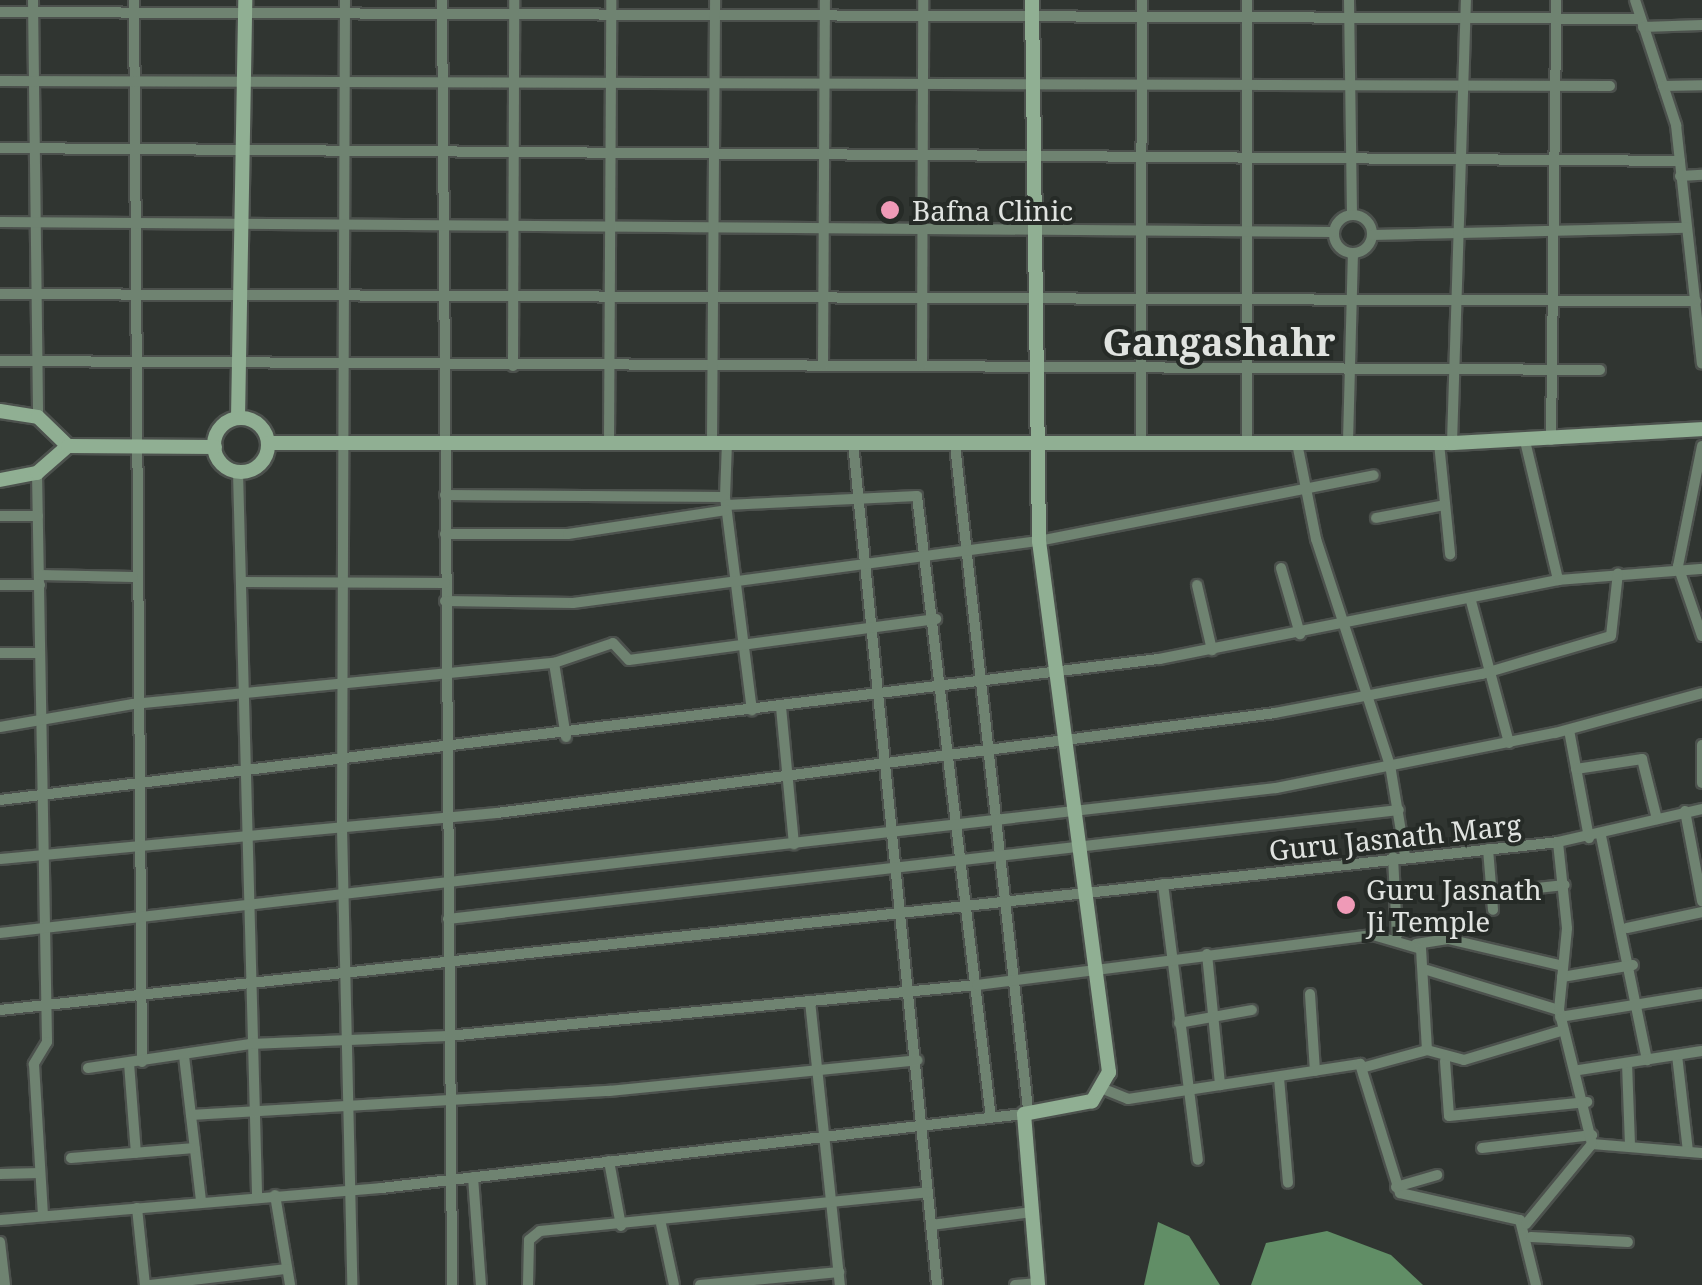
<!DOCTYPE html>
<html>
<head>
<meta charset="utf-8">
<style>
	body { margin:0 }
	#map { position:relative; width:1702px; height:1285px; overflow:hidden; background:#303531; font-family:"Noto Serif",serif }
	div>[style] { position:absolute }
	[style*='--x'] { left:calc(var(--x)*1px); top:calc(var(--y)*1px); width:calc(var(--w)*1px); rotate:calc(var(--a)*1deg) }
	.water>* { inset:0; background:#618e66 }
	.roads { filter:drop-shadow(2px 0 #4c514d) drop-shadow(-2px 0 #4c514d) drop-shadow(0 2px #4c514d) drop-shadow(0 -2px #4c514d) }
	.street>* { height:10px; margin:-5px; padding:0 5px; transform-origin:5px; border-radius:5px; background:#6f8371 }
	.street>.ring { margin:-5px; padding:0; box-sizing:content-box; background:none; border:10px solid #6f8371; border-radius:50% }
	.secondary>* { height:14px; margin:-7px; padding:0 7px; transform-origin:7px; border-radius:7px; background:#90af93 }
	.secondary>.ring { margin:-7px; padding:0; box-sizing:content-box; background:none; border:14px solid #90af93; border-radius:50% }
	.dots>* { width:28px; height:28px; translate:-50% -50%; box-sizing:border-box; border:5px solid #262b27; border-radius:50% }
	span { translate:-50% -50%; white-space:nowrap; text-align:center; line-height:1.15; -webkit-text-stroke:8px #262b27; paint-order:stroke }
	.poi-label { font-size:28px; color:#e0e3e0 }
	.left { translate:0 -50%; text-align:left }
	.street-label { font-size:28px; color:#e0e3e0 }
	.district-label { font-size:38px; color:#e0e3e0; font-weight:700 }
</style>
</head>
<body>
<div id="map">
	<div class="water">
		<div style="clip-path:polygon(1158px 1222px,1189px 1236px,1220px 1285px,1144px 1285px)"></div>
		<div style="clip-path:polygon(1327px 1231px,1391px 1255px,1423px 1285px,1251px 1285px,1266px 1243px)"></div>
	</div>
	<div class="roads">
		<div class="street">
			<div style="--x:33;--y:0;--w:417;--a:89.3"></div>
			<div style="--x:134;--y:0;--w:1062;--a:89.57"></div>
			<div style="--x:345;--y:0;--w:828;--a:90.21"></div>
			<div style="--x:342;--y:828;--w:457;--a:88.7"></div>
			<div style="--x:442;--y:0;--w:1285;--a:89.55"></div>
			<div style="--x:1247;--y:0;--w:442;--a:90"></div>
			<div style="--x:1349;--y:0;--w:214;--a:89.2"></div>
			<div style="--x:1635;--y:0;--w:132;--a:71.8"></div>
			<div style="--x:1676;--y:125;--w:240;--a:83.8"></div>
			<div style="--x:0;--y:12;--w:1640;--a:0.24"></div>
			<div style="--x:1643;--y:27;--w:59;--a:-1.9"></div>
			<div style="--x:0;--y:81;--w:1610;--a:0.18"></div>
			<div style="--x:1663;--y:86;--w:39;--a:-1"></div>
			<div style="--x:0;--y:148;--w:1680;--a:0.44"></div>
			<div style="--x:1680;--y:176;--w:22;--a:-3"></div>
			<div class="ring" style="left:1334px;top:215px;width:28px;height:28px"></div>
			<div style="--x:0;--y:222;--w:1333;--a:0.43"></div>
			<div style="--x:1372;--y:235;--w:315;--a:-1.3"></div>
			<div style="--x:0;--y:294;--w:1696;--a:0.24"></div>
			<div style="--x:0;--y:361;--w:1600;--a:0.32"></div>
			<div style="--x:922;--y:365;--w:365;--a:-89.8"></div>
			<div style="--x:513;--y:366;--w:366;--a:-89.8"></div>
			<div style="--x:823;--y:366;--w:366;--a:-89.7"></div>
			<div style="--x:1551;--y:440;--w:440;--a:-89.3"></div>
			<div style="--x:1525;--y:441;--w:143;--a:76.6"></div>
			<div style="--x:712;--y:442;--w:442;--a:-89.6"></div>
			<div style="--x:727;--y:442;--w:55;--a:92.1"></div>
			<div style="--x:725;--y:497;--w:215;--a:82.8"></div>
			<div style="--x:1348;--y:442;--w:189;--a:-88.5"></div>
			<div style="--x:853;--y:443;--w:846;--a:84.3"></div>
			<div style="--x:1297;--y:443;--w:98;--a:78.8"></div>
			<div style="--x:1316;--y:539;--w:238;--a:71.9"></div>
			<div style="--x:1390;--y:765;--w:92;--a:80.6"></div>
			<div style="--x:1439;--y:443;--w:112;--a:84.3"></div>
			<div style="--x:1452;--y:443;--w:443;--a:-88.2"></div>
			<div style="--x:609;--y:445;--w:445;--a:-89.7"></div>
			<div style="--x:955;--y:445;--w:668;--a:83.73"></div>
			<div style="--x:1141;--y:445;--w:445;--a:-89.9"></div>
			<div style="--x:1702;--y:446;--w:122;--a:101.3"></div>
			<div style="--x:1678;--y:566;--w:74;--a:71.1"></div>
			<div style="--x:238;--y:472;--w:723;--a:88.49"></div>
			<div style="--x:37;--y:473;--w:569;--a:88.99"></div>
			<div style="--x:47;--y:1042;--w:26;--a:121"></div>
			<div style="--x:34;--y:1064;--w:150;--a:86.6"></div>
			<div style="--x:445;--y:495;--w:280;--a:0.4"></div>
			<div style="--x:726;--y:505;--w:191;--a:-2.7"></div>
			<div style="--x:917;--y:496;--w:626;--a:83.22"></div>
			<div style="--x:0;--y:516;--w:38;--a:0"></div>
			<div style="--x:1376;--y:518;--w:70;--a:-10.7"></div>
			<div style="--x:445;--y:534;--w:123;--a:0"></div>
			<div style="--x:568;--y:534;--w:160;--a:-8.6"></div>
			<div style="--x:1281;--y:568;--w:69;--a:73.9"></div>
			<div style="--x:40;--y:575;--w:93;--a:1.2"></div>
			<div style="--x:241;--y:582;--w:204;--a:0.3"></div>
			<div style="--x:0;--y:585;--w:40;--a:0"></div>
			<div style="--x:1197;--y:585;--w:67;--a:77"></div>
			<div style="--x:445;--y:601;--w:128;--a:0.9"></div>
			<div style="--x:573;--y:603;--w:470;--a:-7.6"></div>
			<div style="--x:1039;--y:541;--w:341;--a:-11.1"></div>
			<div style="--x:1471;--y:601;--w:147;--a:75"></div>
			<div style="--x:0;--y:653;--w:40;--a:0"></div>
			<div style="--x:554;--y:663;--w:75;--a:80.8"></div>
			<div style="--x:781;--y:707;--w:138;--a:84.6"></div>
			<div style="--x:0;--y:727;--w:135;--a:-9.8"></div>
			<div style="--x:133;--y:704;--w:423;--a:-5.6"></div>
			<div style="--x:554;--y:663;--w:62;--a:-18.7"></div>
			<div style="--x:613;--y:643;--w:23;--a:47"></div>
			<div style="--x:629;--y:660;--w:310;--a:-7.6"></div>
			<div style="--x:1569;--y:730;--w:110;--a:79.5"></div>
			<div style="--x:1702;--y:745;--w:38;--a:90"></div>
			<div style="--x:1576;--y:769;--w:67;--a:-8.6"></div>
			<div style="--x:1642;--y:759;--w:62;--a:76"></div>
			<div style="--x:0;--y:800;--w:1168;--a:-6.94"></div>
			<div style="--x:1159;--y:659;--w:407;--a:-11.2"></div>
			<div style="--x:1558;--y:580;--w:144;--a:-4.4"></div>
			<div style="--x:1685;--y:811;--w:92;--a:79.3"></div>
			<div style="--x:1601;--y:836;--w:229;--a:78.4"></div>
			<div style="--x:1488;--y:849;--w:61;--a:85.3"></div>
			<div style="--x:1393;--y:857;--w:78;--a:87.1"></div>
			<div style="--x:0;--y:859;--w:499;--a:-5.3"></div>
			<div style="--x:497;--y:813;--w:784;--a:-7.32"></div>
			<div style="--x:1275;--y:713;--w:211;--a:-10.7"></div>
			<div style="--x:1482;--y:674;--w:134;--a:-16.4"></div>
			<div style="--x:1611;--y:636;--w:63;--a:-83.7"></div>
			<div style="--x:1163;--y:884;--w:278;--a:82.8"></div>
			<div style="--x:1492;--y:893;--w:73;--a:-6.3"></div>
			<div style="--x:448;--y:919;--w:957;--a:-6.54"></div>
			<div style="--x:1627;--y:928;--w:77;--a:-12"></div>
			<div style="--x:0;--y:933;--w:1284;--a:-6.48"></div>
			<div style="--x:1276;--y:788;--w:284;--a:-11.2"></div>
			<div style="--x:1555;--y:733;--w:152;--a:-15.2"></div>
			<div style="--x:1416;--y:944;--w:32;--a:-9"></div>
			<div style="--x:1448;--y:939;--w:118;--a:13.2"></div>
			<div style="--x:1207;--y:954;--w:132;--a:84.3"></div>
			<div style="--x:1427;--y:970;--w:138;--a:16.9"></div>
			<div style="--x:1562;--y:977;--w:72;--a:-9.6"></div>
			<div style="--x:1310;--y:994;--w:77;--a:86.3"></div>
			<div style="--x:810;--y:1001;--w:286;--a:84"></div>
			<div style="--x:0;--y:1010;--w:1567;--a:-6.15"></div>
			<div style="--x:1558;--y:842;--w:148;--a:-12.9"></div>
			<div style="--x:1560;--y:1017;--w:144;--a:-9.2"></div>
			<div style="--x:1179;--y:1023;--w:74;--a:-10.1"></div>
			<div style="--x:1677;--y:1055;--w:97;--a:83.5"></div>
			<div style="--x:184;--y:1056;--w:146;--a:83.3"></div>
			<div style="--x:1445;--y:1061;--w:55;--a:85.8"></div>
			<div style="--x:1449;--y:1116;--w:139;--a:-5.8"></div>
			<div style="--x:129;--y:1063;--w:90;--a:85.6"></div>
			<div style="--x:1627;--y:1063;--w:80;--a:87.9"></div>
			<div style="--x:1365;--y:1067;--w:64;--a:-15.3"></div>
			<div style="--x:1427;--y:1050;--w:38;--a:15"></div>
			<div style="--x:1464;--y:1060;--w:104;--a:-16.7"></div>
			<div style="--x:88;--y:1068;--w:164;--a:-8.4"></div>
			<div style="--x:250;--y:1044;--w:198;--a:-2.3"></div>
			<div style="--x:448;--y:1036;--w:531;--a:-5.51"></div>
			<div style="--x:977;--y:985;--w:399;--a:-7.2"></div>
			<div style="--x:1373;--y:935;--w:50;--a:16.3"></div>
			<div style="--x:1421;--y:949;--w:101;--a:86.6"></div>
			<div style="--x:1579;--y:1070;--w:124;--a:-8.8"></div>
			<div style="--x:1279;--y:1078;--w:105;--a:85.1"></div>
			<div style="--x:1106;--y:1090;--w:24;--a:22"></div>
			<div style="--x:1128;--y:1099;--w:235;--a:-8.6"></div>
			<div style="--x:1360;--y:1064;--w:135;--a:72.8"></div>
			<div style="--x:1400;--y:1193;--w:123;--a:12.7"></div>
			<div style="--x:1520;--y:1220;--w:67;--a:76.2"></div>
			<div style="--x:191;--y:1115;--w:419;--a:-3.3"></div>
			<div style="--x:609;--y:1091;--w:310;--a:-5.7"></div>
			<div style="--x:1592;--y:1144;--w:110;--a:4.7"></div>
			<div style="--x:1482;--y:1148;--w:111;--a:-6.7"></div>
			<div style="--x:71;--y:1158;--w:124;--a:-4.6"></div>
			<div style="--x:609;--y:1161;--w:66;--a:79.5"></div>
			<div style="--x:0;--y:1174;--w:40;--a:-1.4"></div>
			<div style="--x:473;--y:1177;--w:108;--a:85.8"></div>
			<div style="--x:1396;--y:1187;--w:43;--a:-16.3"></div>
			<div style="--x:275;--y:1195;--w:91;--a:80.5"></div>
			<div style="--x:137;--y:1208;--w:77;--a:84.1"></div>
			<div style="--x:0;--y:1220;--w:382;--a:-4.8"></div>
			<div style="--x:381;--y:1188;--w:647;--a:-6.57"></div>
			<div style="--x:661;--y:1224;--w:62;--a:78"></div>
			<div style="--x:1526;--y:1224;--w:104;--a:-50.5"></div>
			<div style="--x:1592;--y:1144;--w:138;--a:-103.8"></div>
			<div style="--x:1559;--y:1010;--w:82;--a:-84.4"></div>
			<div style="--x:1567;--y:928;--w:86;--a:-96"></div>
			<div style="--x:931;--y:1225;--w:102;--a:-7.3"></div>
			<div style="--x:1531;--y:1237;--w:97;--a:3"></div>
			<div style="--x:0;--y:1242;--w:43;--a:83.4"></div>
			<div style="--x:150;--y:1285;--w:138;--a:-6.7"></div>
			<div style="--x:528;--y:1285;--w:45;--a:-88.7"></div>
			<div style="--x:529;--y:1240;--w:14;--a:-39"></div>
			<div style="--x:540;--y:1231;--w:390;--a:-5.7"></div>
			<div style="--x:700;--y:1285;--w:140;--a:-5.3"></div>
			<div style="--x:1015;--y:1285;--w:23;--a:-5"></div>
		</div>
		<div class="secondary">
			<div style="--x:1032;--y:0;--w:541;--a:89.26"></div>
			<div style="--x:1039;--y:541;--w:536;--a:82.49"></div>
			<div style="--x:1109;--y:1072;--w:34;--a:120"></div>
			<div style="--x:1092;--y:1101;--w:69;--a:169.2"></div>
			<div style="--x:1024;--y:1114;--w:172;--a:85.3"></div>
			<div style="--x:0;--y:411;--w:38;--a:9"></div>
			<div style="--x:38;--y:417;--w:42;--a:44"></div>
			<div style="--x:238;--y:418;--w:418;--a:-89"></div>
			<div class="ring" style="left:214px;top:418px;width:40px;height:40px"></div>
			<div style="--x:268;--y:443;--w:1184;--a:0"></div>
			<div style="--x:1452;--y:443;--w:250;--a:-3.2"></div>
			<div style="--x:0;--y:480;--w:38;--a:-11"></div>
			<div style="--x:37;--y:473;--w:41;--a:-41.1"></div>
			<div style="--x:68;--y:446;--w:147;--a:0.4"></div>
		</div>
	</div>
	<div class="dots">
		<div style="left:890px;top:210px;background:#ef9ab7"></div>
		<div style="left:1346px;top:905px;background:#ef9ab7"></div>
	</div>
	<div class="poi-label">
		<span class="left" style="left:912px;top:210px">Bafna Clinic</span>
		<span class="left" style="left:1366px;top:905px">Guru Jasnath<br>Ji Temple</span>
	</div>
	<div class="street-label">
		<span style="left:1395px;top:837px;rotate:-6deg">Guru Jasnath Marg</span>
	</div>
	<div class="district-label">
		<span style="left:1219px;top:342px">Gangashahr</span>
	</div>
</div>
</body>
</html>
